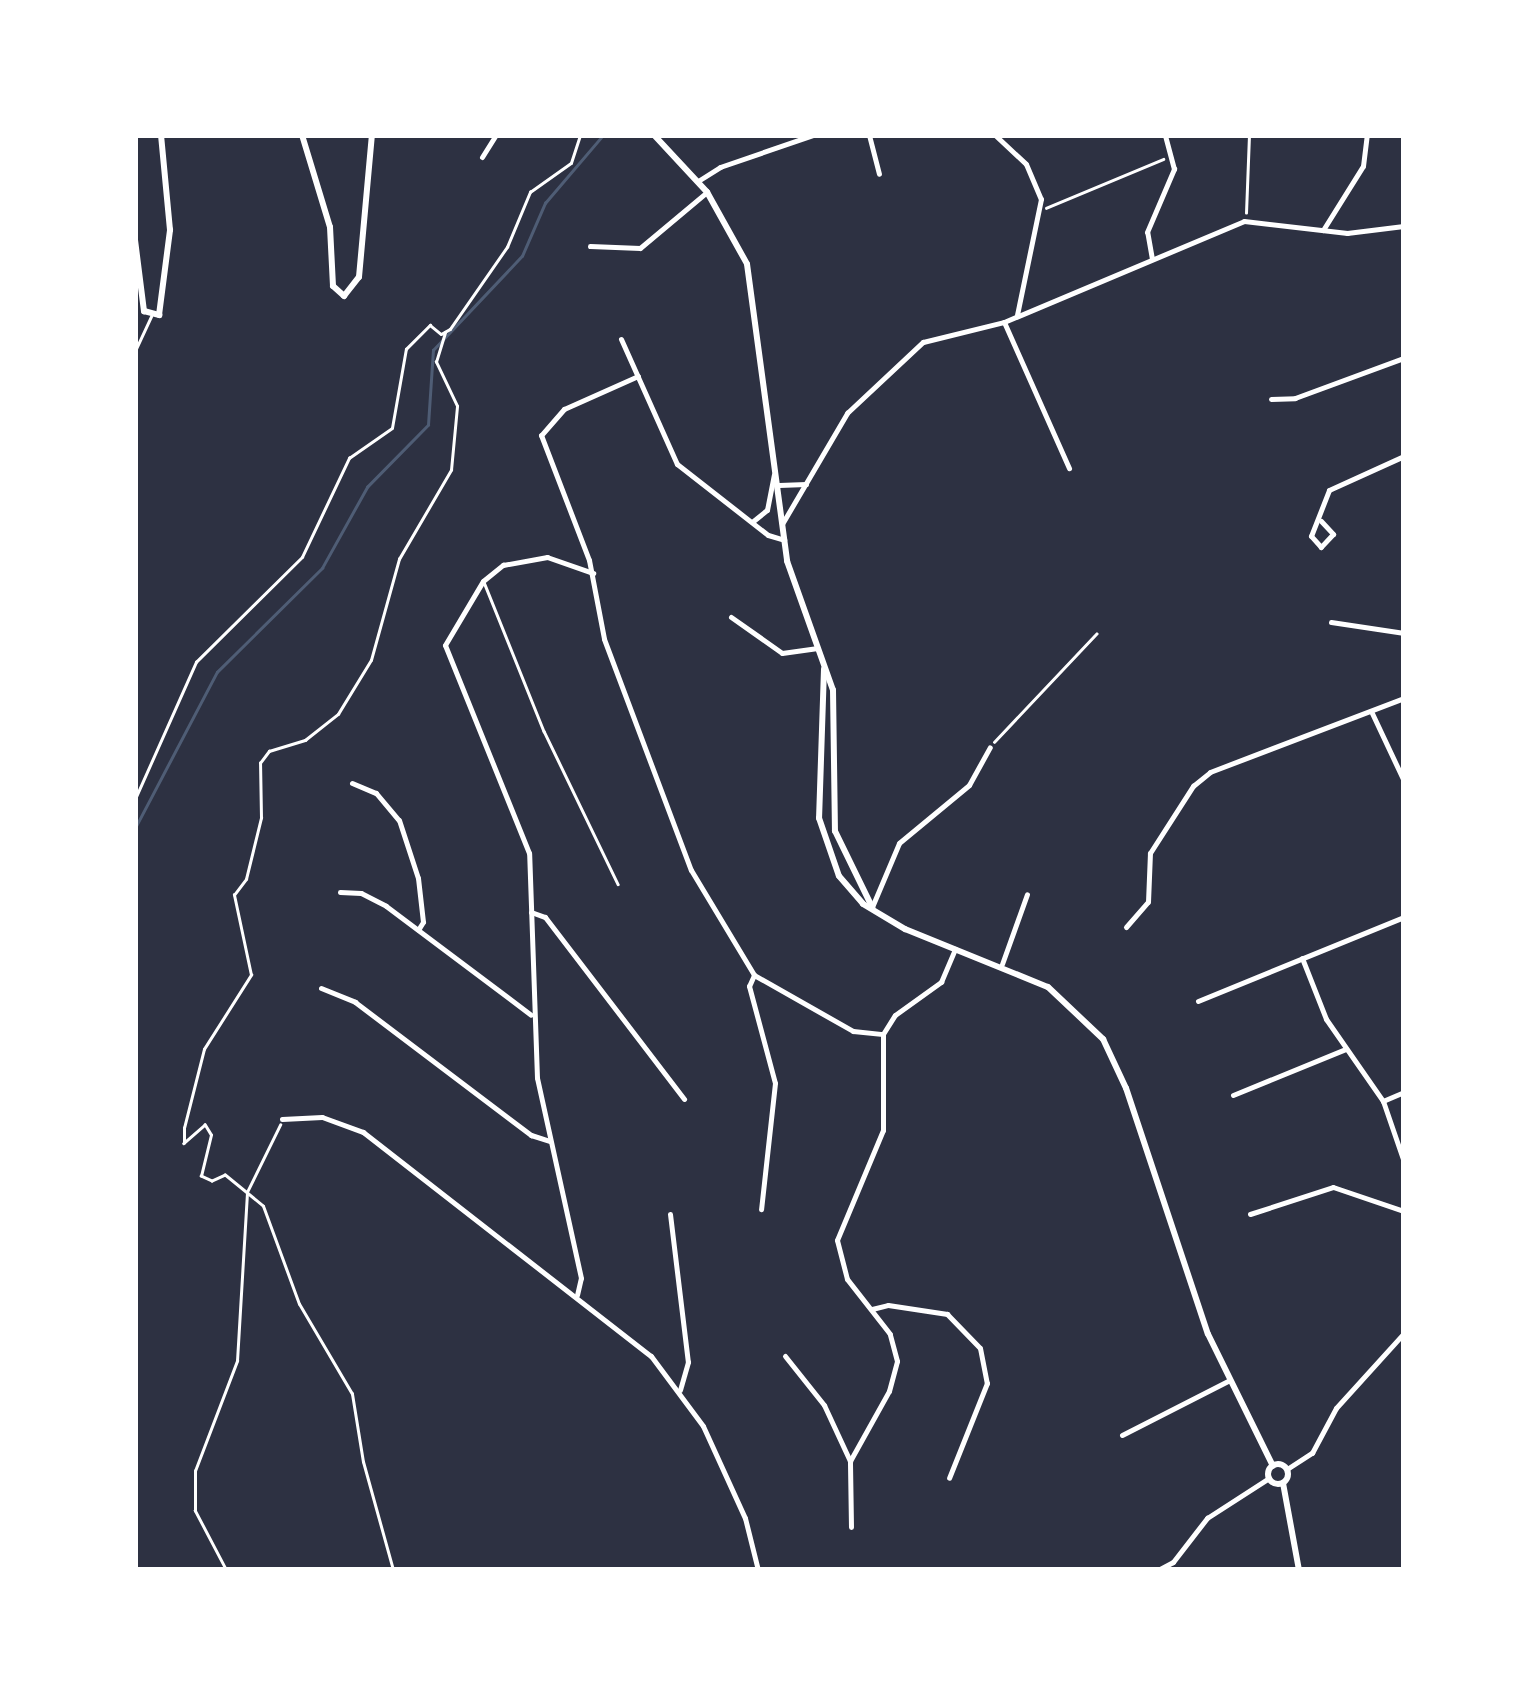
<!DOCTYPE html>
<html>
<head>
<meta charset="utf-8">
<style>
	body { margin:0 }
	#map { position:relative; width:1539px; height:1705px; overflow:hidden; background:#2d3142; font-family:"Noto Sans",sans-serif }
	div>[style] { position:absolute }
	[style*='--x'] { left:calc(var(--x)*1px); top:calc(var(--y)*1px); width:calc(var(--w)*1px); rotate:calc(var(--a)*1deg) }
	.stream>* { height:2.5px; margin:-1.25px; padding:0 1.25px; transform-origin:1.25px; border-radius:1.25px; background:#4f5d75 }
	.path>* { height:2.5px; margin:-1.25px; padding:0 1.25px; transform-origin:1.25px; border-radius:1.25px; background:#fff }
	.service>* { height:2.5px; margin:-1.25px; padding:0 1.25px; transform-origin:1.25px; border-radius:1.25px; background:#fff }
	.minor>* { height:5px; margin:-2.5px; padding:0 2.5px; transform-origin:2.5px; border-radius:2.5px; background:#fff }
	.tertiary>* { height:6px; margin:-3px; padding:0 3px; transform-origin:3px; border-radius:3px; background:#fff }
	.tertiary>.ring { margin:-3px; padding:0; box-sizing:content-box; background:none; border:6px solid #fff; border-radius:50% }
	span { translate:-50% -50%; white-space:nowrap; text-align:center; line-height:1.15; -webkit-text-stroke:8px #fff; paint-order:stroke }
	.frame { position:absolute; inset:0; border:138px solid #fff; pointer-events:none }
</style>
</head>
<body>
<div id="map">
	<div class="stream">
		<div style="--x:135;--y:828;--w:176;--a:-62.3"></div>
		<div style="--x:217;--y:672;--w:148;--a:-44.7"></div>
		<div style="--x:322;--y:568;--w:93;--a:-60.9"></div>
		<div style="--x:367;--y:487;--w:87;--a:-45.5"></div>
		<div style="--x:428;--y:425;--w:75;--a:-86.2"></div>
		<div style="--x:433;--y:350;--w:129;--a:-46.6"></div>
		<div style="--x:522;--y:256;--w:58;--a:-66.5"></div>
		<div style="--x:545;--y:203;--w:89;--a:-49.5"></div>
	</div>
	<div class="path">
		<div style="--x:1046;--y:208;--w:127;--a:-22.7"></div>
		<div style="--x:1246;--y:213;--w:78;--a:-87.8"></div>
		<div style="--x:994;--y:742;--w:149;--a:-46.6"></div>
		<div style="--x:135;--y:799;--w:150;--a:-66"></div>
		<div style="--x:196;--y:662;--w:149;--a:-44.7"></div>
		<div style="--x:302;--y:557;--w:110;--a:-64.6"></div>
		<div style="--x:349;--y:458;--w:52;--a:-34.9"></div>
		<div style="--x:392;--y:428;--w:80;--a:-80"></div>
		<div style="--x:406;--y:349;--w:34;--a:-45"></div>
		<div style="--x:430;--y:325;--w:14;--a:39"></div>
		<div style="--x:441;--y:334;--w:10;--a:-29"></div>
		<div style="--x:450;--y:329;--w:100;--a:-55.2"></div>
		<div style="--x:507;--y:247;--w:60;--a:-67.3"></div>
		<div style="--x:530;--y:192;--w:50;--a:-35.3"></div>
		<div style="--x:571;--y:163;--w:29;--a:-72"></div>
		<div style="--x:226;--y:1570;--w:67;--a:-117.7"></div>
		<div style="--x:195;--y:1511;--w:40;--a:-90"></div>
		<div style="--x:195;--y:1471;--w:118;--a:-69.1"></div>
		<div style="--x:237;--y:1361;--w:169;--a:-86.6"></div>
		<div style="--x:247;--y:1192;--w:75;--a:-63.8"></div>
		<div style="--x:393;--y:1570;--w:112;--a:-105.5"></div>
		<div style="--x:363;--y:1462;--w:69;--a:-99.2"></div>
		<div style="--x:352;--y:1394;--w:104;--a:-120.5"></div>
		<div style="--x:299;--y:1304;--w:104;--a:-110.2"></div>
		<div style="--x:263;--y:1206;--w:49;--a:-140.8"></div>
		<div style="--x:225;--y:1175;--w:14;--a:155"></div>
		<div style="--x:212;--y:1181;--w:12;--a:-156"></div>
		<div style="--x:201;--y:1176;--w:42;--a:-76.3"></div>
		<div style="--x:211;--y:1135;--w:12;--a:-121"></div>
		<div style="--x:205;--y:1125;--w:28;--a:139"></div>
		<div style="--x:184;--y:1143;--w:15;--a:-90"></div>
		<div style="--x:184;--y:1128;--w:81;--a:-75.8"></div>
		<div style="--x:204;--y:1049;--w:88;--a:-57.6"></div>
		<div style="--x:251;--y:975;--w:82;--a:-102"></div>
		<div style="--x:234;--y:895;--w:20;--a:-53"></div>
		<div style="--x:246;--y:879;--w:63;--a:-76.2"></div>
		<div style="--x:261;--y:818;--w:55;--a:-91"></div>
		<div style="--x:260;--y:763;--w:15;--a:-53"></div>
		<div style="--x:269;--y:751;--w:38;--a:-17"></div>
		<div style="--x:305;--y:740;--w:42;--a:-38.2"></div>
		<div style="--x:338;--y:714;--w:63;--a:-58.6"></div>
		<div style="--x:371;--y:660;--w:105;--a:-74.5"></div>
		<div style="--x:399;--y:559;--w:103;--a:-59.7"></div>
		<div style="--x:451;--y:470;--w:64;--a:-84.6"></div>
		<div style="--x:457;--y:406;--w:49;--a:-115.5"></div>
		<div style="--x:436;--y:362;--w:31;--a:-73"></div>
	</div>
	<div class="service">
		<div style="--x:135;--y:351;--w:38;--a:-65"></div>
		<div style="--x:484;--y:582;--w:161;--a:68.1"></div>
		<div style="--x:544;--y:731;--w:170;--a:64.2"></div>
	</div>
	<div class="minor">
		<div style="--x:869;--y:135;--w:40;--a:75.6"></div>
		<div style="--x:995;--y:135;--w:42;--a:43.1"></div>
		<div style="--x:1026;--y:164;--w:38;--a:67"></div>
		<div style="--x:1041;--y:199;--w:118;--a:101.7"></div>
		<div style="--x:482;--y:157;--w:26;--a:-58"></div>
		<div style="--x:698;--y:181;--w:26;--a:-32"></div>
		<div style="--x:720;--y:167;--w:98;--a:-19"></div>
		<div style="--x:1323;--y:230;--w:75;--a:-58"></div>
		<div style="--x:1363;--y:166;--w:31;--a:-83"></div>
		<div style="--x:590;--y:246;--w:50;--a:2.3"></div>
		<div style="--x:640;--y:248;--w:87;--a:-39.9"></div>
		<div style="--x:1152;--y:259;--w:27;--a:-100"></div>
		<div style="--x:1147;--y:232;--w:69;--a:-66.8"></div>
		<div style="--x:1174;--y:169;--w:35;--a:-105"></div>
		<div style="--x:1004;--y:322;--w:160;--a:66"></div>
		<div style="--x:621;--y:339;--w:137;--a:65.9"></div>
		<div style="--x:677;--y:464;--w:115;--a:38"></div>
		<div style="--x:768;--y:535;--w:17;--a:17"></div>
		<div style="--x:638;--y:376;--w:81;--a:156"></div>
		<div style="--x:564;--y:409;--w:35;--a:131"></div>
		<div style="--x:541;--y:435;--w:134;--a:69"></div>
		<div style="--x:589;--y:560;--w:80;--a:79.2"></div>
		<div style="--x:604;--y:639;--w:247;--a:69.4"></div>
		<div style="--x:691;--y:870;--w:122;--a:59"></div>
		<div style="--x:754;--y:975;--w:114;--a:29.5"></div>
		<div style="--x:853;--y:1031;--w:30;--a:6"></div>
		<div style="--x:1271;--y:399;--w:24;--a:-2"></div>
		<div style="--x:1295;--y:398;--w:116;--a:-20.2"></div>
		<div style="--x:779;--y:485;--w:27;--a:-2"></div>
		<div style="--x:1321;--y:521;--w:18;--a:47"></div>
		<div style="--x:1333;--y:534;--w:18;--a:133"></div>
		<div style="--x:1321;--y:547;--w:15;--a:-132"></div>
		<div style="--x:1311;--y:536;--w:49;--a:-68.6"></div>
		<div style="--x:1329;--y:490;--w:82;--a:-24.4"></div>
		<div style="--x:752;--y:522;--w:19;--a:-39"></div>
		<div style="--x:767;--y:510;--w:36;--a:-79"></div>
		<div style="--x:782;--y:524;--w:129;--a:-59.6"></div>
		<div style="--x:847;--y:413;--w:104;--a:-43.1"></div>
		<div style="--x:923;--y:342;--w:83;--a:-13.9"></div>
		<div style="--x:1004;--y:322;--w:260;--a:-22.8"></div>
		<div style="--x:1244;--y:221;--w:104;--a:6.6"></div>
		<div style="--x:1347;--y:233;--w:57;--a:-7"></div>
		<div style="--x:731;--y:617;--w:62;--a:35.2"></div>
		<div style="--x:782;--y:653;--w:36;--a:-8"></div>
		<div style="--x:1331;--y:622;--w:74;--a:8.6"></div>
		<div style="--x:1371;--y:711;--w:77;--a:64.8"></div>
		<div style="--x:352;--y:783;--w:26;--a:23"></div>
		<div style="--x:376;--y:793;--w:35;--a:50"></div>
		<div style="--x:399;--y:820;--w:61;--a:71.9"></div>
		<div style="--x:418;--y:878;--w:44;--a:83.5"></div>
		<div style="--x:423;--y:922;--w:9;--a:122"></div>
		<div style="--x:340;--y:892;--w:21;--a:3"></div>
		<div style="--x:361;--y:893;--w:28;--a:27"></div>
		<div style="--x:386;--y:906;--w:181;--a:36.9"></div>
		<div style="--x:872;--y:907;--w:69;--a:-67.1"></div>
		<div style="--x:899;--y:843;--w:91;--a:-39.6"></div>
		<div style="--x:969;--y:785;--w:43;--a:-61.1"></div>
		<div style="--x:531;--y:912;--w:15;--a:20"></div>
		<div style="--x:545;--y:917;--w:229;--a:52.6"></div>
		<div style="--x:1126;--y:927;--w:33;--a:-49"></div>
		<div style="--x:1148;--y:902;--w:49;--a:-87.7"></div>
		<div style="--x:1150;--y:853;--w:80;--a:-57.3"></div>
		<div style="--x:1193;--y:786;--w:22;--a:-39"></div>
		<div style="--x:1210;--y:772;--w:208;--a:-20.9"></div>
		<div style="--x:1302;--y:958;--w:66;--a:68.5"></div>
		<div style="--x:1326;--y:1019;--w:100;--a:55.2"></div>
		<div style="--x:1002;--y:964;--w:74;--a:-70.3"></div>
		<div style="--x:754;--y:975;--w:12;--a:114"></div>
		<div style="--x:749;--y:986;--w:100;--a:75"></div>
		<div style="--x:775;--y:1083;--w:127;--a:96.3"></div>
		<div style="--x:321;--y:988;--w:37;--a:22"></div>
		<div style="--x:355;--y:1002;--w:221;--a:37.1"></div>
		<div style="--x:531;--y:1135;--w:20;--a:18"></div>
		<div style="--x:1198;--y:1001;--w:222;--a:-22.2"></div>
		<div style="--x:1404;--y:1092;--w:23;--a:157"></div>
		<div style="--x:1383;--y:1101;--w:65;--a:71"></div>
		<div style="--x:1233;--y:1095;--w:122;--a:-22.2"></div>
		<div style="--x:282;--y:1119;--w:40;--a:-2.9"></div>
		<div style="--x:322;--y:1117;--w:44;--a:20.1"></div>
		<div style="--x:363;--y:1132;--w:365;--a:37.9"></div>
		<div style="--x:651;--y:1356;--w:87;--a:53.4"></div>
		<div style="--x:703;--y:1426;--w:101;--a:65.5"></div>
		<div style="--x:745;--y:1518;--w:54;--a:76"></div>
		<div style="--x:670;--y:1214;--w:149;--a:83.1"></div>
		<div style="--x:688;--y:1362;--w:29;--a:106"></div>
		<div style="--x:1250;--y:1214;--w:87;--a:-18"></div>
		<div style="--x:1333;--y:1187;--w:75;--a:18.7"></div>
		<div style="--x:577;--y:1295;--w:17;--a:-77"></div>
		<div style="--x:581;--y:1278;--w:205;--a:-102.4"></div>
		<div style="--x:537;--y:1078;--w:225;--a:-92"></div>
		<div style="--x:529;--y:853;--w:224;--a:-112"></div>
		<div style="--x:445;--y:645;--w:74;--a:-59.3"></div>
		<div style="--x:483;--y:581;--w:26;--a:-39"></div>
		<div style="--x:503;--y:565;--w:45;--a:-10.3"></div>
		<div style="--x:547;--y:557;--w:49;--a:19.2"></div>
		<div style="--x:872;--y:1309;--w:16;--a:-14"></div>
		<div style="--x:888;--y:1305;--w:60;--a:8.7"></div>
		<div style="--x:947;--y:1314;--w:47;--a:45.9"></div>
		<div style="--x:980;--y:1348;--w:36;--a:79"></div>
		<div style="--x:987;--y:1383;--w:102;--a:111.8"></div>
		<div style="--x:785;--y:1356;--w:63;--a:51.5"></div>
		<div style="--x:824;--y:1405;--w:62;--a:65.1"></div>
		<div style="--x:1122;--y:1435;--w:121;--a:-27"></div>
		<div style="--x:1287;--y:1469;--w:30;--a:-33"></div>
		<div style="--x:1312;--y:1453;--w:51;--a:-61.9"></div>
		<div style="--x:1336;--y:1408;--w:101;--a:-47.8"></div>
		<div style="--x:851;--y:1527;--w:66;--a:-90.9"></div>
		<div style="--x:850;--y:1461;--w:80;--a:-60.9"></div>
		<div style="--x:889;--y:1391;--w:31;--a:-75"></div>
		<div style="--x:897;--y:1361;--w:28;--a:-105"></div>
		<div style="--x:890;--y:1334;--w:70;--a:-128"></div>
		<div style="--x:847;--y:1279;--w:40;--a:-104.4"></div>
		<div style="--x:837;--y:1240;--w:119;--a:-67.3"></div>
		<div style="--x:883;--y:1130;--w:96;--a:-90"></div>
		<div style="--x:883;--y:1034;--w:22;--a:-58"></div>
		<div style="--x:895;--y:1015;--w:57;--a:-35.7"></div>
		<div style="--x:941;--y:982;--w:36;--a:-67"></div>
		<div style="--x:1158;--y:1570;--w:17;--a:-28"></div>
		<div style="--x:1173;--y:1562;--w:56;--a:-52.3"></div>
		<div style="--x:1207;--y:1518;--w:74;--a:-32.8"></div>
	</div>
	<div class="tertiary">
		<div style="--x:302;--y:135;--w:96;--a:73.1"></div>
		<div style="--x:330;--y:227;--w:59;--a:87.1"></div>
		<div style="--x:333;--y:286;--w:15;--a:42"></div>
		<div style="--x:344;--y:296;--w:24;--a:-52"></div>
		<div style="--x:359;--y:277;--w:143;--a:-84.8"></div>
		<div style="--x:654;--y:135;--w:78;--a:47.1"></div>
		<div style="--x:707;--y:192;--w:82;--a:60.9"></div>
		<div style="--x:747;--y:264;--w:300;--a:82.3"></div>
		<div style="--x:787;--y:561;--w:137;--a:70.4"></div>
		<div style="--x:833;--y:690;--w:141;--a:89.2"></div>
		<div style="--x:835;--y:831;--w:85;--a:64"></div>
		<div style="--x:135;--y:240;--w:72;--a:82.8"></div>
		<div style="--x:144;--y:311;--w:16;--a:15"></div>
		<div style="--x:159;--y:315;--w:86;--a:-82.6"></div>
		<div style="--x:170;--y:230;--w:95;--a:-95.4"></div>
		<div style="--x:824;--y:669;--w:149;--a:91.9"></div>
		<div style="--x:819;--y:818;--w:61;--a:71"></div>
		<div style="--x:839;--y:876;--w:37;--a:49"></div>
		<div style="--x:863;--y:904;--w:49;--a:30.8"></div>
		<div style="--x:905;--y:929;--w:154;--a:22.1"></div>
		<div style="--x:1048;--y:987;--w:76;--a:43.4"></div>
		<div style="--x:1103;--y:1039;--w:54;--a:64.9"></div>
		<div style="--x:1126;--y:1088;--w:259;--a:71.6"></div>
		<div style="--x:1208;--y:1334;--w:147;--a:63.8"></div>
		<div class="ring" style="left:1268px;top:1464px;width:14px;height:14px"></div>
		<div style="--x:1283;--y:1483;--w:88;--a:79.6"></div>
	</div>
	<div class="frame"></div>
</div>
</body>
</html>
